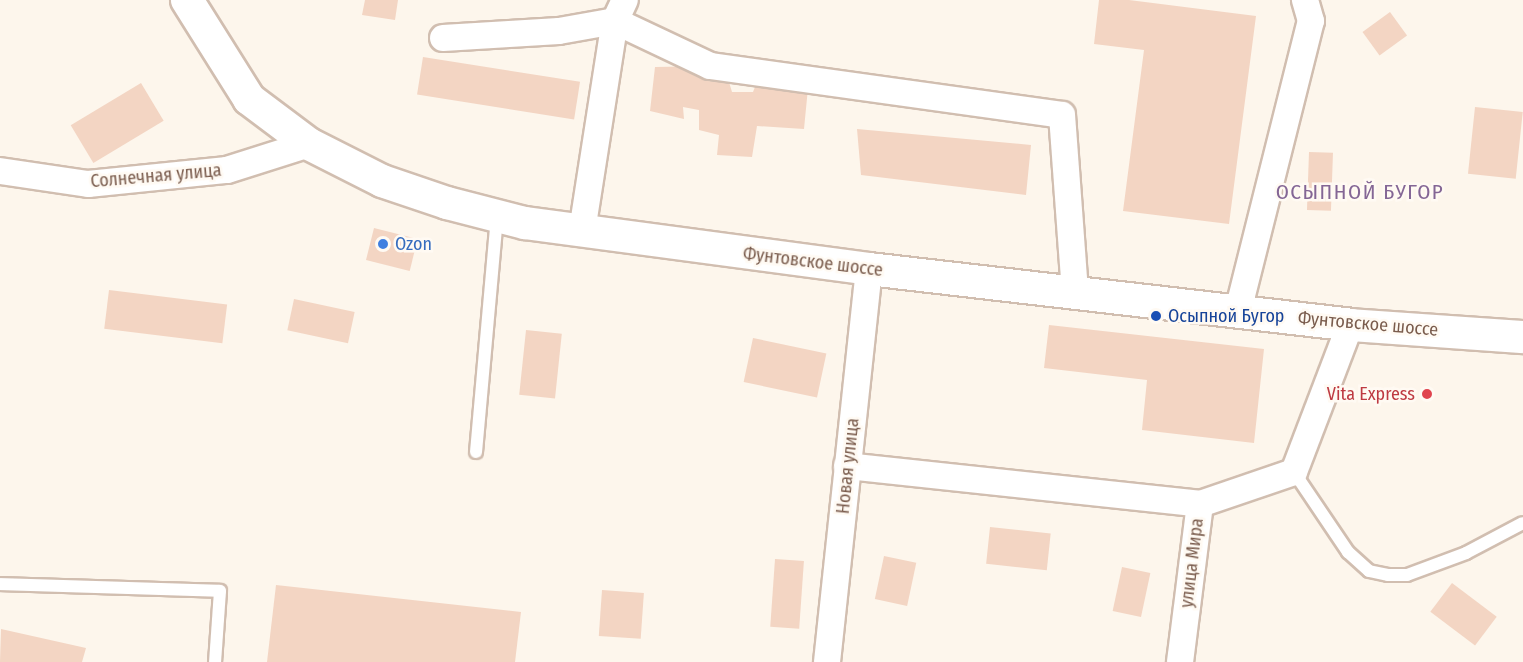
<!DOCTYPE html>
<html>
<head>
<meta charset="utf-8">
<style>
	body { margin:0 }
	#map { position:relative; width:1523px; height:662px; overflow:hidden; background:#fdf6ec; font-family:"Fira Sans Condensed",sans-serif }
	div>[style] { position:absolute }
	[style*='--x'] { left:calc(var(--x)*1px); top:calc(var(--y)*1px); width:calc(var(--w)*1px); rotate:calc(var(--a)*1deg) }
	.building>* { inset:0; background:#f3d5c3; transform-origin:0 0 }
	.roads { filter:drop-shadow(2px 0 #d1beb0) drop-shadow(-2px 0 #d1beb0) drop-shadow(0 2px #d1beb0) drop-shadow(0 -2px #d1beb0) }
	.service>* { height:12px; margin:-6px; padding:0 6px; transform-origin:6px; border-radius:6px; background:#fff }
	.minor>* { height:26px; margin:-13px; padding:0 13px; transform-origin:13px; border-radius:13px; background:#fff }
	.tertiary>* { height:32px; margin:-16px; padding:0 16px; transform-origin:16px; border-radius:16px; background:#fff }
	.dots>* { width:16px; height:16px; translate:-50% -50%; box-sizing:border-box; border:3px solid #fffaf3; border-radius:50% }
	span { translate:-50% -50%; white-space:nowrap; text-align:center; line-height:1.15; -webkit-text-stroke:5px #fffaf3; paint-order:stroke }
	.street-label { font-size:18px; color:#7a5c4d }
	.shop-label { font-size:18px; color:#366cbe }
	.left { translate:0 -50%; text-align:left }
	.transit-label { font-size:18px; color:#164399 }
	.health-label { font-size:18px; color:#be3a42 }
	.right { translate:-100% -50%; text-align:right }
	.quarter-label { font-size:21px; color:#846695; letter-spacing:1.5px }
</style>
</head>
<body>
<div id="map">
	<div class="building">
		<div style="clip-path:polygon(365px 0,398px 0,395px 20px,362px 15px)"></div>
		<div style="clip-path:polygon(1099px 0,1129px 0,1256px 16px,1229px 224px,1123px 211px,1144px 50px,1094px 44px)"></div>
		<div style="left:1390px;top:12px;width:29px;height:34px;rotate:54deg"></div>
		<div style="left:423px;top:57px;width:159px;height:38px;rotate:9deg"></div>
		<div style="clip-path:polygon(710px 66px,707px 81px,729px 82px,732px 92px,753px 92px,757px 82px,808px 88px,804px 129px,757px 126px,752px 157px,717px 155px,719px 135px,699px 130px,699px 110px,683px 107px,684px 119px,650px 111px,655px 67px)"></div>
		<div style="left:141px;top:83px;width:44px;height:82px;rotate:59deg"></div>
		<div style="left:1475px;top:107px;width:48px;height:67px;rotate:6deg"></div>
		<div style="clip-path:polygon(857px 129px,1031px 145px,1026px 195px,861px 175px)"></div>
		<div style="left:1309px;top:152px;width:24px;height:58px;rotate:2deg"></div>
		<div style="left:374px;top:228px;width:45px;height:33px;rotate:14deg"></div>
		<div style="left:109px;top:290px;width:119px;height:39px;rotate:7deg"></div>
		<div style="left:294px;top:299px;width:62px;height:32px;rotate:12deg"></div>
		<div style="clip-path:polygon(1049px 325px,1264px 349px,1254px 443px,1142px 430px,1147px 380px,1044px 368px)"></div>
		<div style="left:526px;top:330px;width:36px;height:65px;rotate:6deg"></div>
		<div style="left:753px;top:338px;width:75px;height:45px;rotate:12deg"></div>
		<div style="left:990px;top:527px;width:61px;height:37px;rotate:6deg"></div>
		<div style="left:884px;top:556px;width:33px;height:44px;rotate:12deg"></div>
		<div style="left:775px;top:559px;width:29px;height:68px;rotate:4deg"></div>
		<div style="left:1122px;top:567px;width:29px;height:45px;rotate:12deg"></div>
		<div style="left:1452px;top:583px;width:56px;height:36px;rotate:37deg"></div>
		<div style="clip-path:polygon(276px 585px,521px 612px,515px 662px,267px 662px)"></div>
		<div style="left:602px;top:590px;width:42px;height:46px;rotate:4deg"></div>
		<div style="clip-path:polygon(1px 629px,86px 648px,82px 662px,0 662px)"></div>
	</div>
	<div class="roads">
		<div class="service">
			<div style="--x:476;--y:452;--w:236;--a:-84.9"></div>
			<div style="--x:1294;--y:472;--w:97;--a:56"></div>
			<div style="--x:1348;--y:552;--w:28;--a:42"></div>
			<div style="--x:1369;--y:571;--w:19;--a:12"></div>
			<div style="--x:1388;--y:575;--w:19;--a:0"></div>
			<div style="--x:1407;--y:575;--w:63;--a:-20.4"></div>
			<div style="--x:1466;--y:553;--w:64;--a:-27.8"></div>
			<div style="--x:0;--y:584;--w:220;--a:1.8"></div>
			<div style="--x:220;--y:591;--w:71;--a:94"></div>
		</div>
		<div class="minor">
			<div style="--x:443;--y:38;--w:116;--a:-3.5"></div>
			<div style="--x:559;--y:31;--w:57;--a:-10.1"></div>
			<div style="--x:615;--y:21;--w:105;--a:25.3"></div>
			<div style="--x:710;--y:66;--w:355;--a:7.9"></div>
			<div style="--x:1062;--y:115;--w:178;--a:85.8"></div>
			<div style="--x:0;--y:171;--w:89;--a:8.4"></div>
			<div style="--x:88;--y:184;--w:140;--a:-5.8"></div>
			<div style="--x:227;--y:170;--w:86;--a:-17.6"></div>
			<div style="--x:582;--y:231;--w:213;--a:-81.1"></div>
			<div style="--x:615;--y:21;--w:23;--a:-65"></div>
			<div style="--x:1238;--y:311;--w:299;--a:-75.9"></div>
			<div style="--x:1311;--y:21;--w:22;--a:-106"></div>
			<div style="--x:847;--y:466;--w:355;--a:6.1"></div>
			<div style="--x:827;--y:662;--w:395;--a:-83.9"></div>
			<div style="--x:1180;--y:662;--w:159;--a:-82.8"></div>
			<div style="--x:1200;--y:504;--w:99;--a:-18.8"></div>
			<div style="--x:1294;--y:472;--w:157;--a:-69.1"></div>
		</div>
		<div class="tertiary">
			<div style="--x:187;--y:0;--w:117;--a:57.9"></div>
			<div style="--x:249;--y:99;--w:75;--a:36.9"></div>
			<div style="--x:309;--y:144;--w:82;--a:26.9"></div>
			<div style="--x:382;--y:181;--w:69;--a:18.7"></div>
			<div style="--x:447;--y:203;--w:81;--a:14.4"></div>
			<div style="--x:525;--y:223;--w:347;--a:7.6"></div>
			<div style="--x:869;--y:269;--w:484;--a:6.6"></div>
			<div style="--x:1350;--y:325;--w:173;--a:4"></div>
		</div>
	</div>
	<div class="dots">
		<div style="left:383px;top:244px;background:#3f7fe0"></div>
		<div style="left:1156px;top:316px;background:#1a4fb4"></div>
		<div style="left:1427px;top:394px;background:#e0444e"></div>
	</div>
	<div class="street-label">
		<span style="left:156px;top:176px;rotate:-5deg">Солнечная улица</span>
		<span style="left:813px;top:262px;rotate:7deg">Фунтовское шоссе</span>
		<span style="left:1368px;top:324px;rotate:5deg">Фунтовское шоссе</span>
		<span style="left:848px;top:466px;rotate:-84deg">Новая улица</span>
		<span style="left:1192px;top:563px;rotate:-83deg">улица Мира</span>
	</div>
	<div class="shop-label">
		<span class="left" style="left:395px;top:244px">Ozon</span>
	</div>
	<div class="transit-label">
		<span class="left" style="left:1168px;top:316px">Осыпной Бугор</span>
	</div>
	<div class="health-label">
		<span class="right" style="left:1415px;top:394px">Vita Express</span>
	</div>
	<div class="quarter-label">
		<span style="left:1360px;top:192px">ОСЫПНОЙ БУГОР</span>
	</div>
</div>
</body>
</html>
